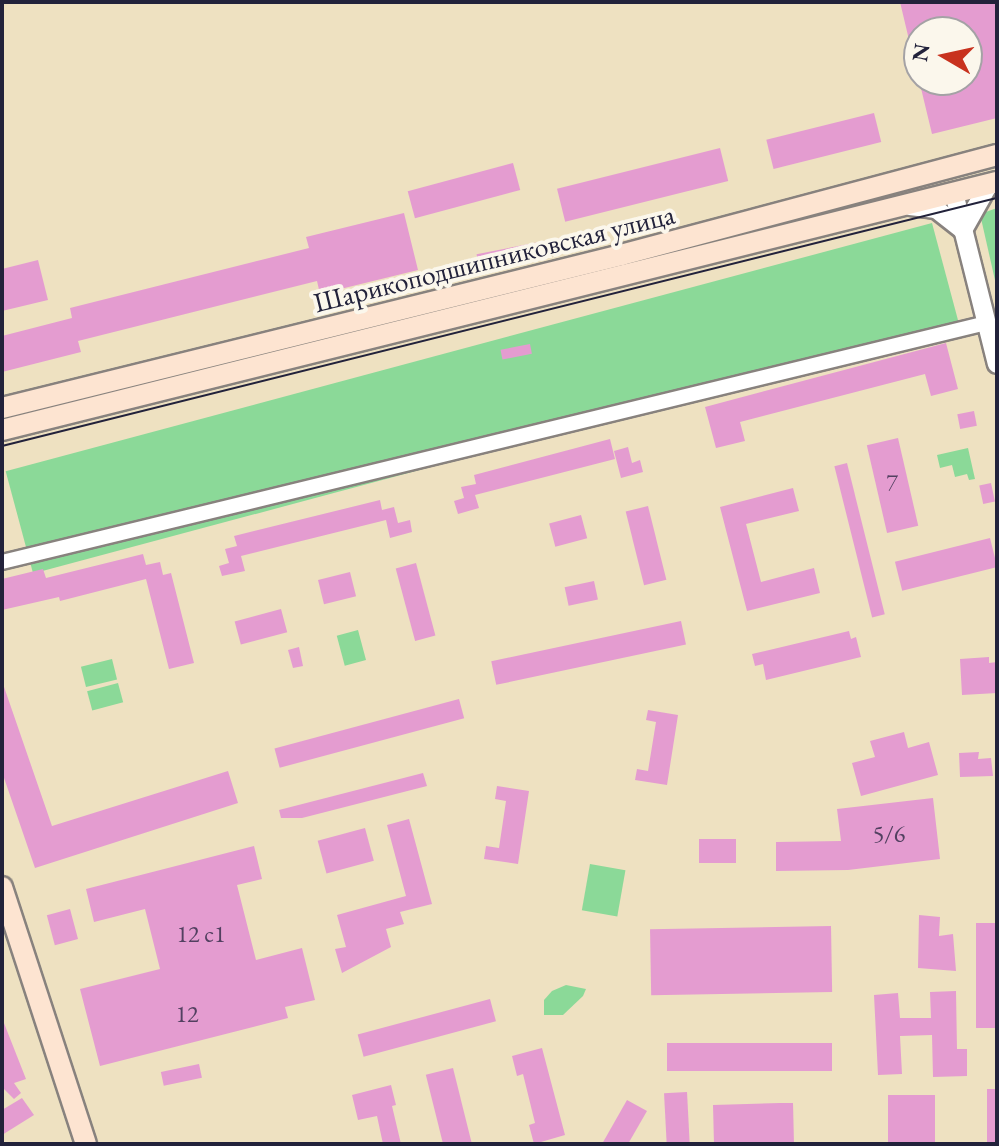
<!DOCTYPE html>
<html>
<head>
<meta charset="utf-8">
<style>
	body { margin:0 }
	#map { position:relative; width:999px; height:1146px; overflow:hidden; background:#eee1c1; font-family:"EB Garamond",serif }
	div>[style] { position:absolute }
	[style*='--x'] { left:calc(var(--x)*1px); top:calc(var(--y)*1px); width:calc(var(--w)*1px); rotate:calc(var(--a)*1deg) }
	.green>* { inset:0; background:#8bd998; transform-origin:0 0 }
	.building>* { inset:0; background:#e49cd0; transform-origin:0 0 }
	.roads { filter:drop-shadow(2px 0 #88827e) drop-shadow(-2px 0 #88827e) drop-shadow(0 2px #88827e) drop-shadow(0 -2px #88827e) }
	.minor>* { height:14px; margin:-7px; padding:0 7px; transform-origin:7px; border-radius:7px; background:#fff }
	.tertiary>* { height:18px; margin:-9px; padding:0 9px; transform-origin:9px; border-radius:9px; background:#fff }
	.secondary>* { height:20px; margin:-10px; padding:0 10px; transform-origin:10px; border-radius:10px; background:#fde4d1 }
	.tram>* { height:2px; margin:-1px; padding:0 1px; transform-origin:1px; border-radius:1px; background:#22223b }
	span { translate:-50% -50%; white-space:nowrap; text-align:center; line-height:1.15; -webkit-text-stroke:8px #fbf7ec; paint-order:stroke }
	.number-label { font-size:24px; color:#524060 }
	.number-label span { -webkit-text-stroke-width:0 }
	.street-label { font-size:28px; color:#22223b }
	.frame { position:absolute; inset:0; border:4px solid #22223b; pointer-events:none }
	.north { position:absolute; left:903px; top:16px; width:80px; height:80px; box-sizing:border-box; background:#fbf7ec; border:2px solid #a4a2a5; border-radius:50%; rotate:279deg; font-size:22px; font-weight:700; line-height:32px; text-align:center; color:#22223b }
	.north::after { content:''; display:block; margin:auto; width:28px; height:36px; background:#c8321e; clip-path:polygon(50% 0,100% 100%,50% 72%,0 100%) }
</style>
</head>
<body>
<div id="map">
	<div class="green">
		<div style="clip-path:polygon(997px 208px,997px 289px,980px 214px)"></div>
		<div style="left:932px;top:223px;width:106px;height:959px;rotate:75deg"></div>
		<div style="clip-path:polygon(968px 448px,975px 479px,969px 480px,967px 474px,955px 477px,952px 465px,940px 468px,937px 455px)"></div>
		<div style="left:358px;top:630px;width:31px;height:22px;rotate:75deg"></div>
		<div style="left:112px;top:659px;width:21px;height:32px;rotate:76deg"></div>
		<div style="left:118px;top:683px;width:20px;height:32px;rotate:75deg"></div>
		<div style="left:590px;top:864px;width:36px;height:47px;rotate:10deg"></div>
		<div style="clip-path:polygon(566px 985px,586px 989px,583px 996px,563px 1015px,544px 1015px,544px 1000px,552px 991px)"></div>
	</div>
	<div class="building">
		<div style="clip-path:polygon(900px 2px,997px 2px,997px 118px,932px 134px,919px 80px,967px 80px,967px 32px,919px 32px,919px 65px,915px 65px)"></div>
		<div style="left:874px;top:113px;width:30px;height:111px;rotate:76deg"></div>
		<div style="left:720px;top:148px;width:34px;height:168px;rotate:76deg"></div>
		<div style="left:513px;top:163px;width:28px;height:109px;rotate:75deg"></div>
		<div style="clip-path:polygon(404px 213px,418px 270px,320px 294px,317px 281px,78px 341px,81px 352px,2px 372px,2px 336px,72px 318px,70px 308px,309px 248px,306px 237px)"></div>
		<div style="left:560px;top:238px;width:10px;height:85px;rotate:79deg"></div>
		<div style="clip-path:polygon(38px 260px,48px 300px,2px 311px,2px 269px)"></div>
		<div style="clip-path:polygon(946px 343px,958px 389px,931px 396px,925px 374px,740px 422px,745px 441px,716px 448px,705px 407px)"></div>
		<div style="left:530px;top:344px;width:10px;height:30px;rotate:79deg"></div>
		<div style="left:974px;top:411px;width:15px;height:17px;rotate:79deg"></div>
		<div style="left:898px;top:438px;width:90px;height:32px;rotate:77deg"></div>
		<div style="clip-path:polygon(610px 439px,615px 459px,475px 495px,479px 508px,458px 514px,454px 501px,464px 498px,461px 487px,476px 484px,474px 475px)"></div>
		<div style="clip-path:polygon(628px 447px,632px 463px,640px 460px,643px 472px,621px 478px,614px 451px)"></div>
		<div style="left:847px;top:463px;width:156px;height:13px;rotate:76deg"></div>
		<div style="left:991px;top:483px;width:19px;height:12px;rotate:78deg"></div>
		<div style="clip-path:polygon(793px 488px,799px 511px,746px 524px,761px 582px,814px 568px,820px 593px,747px 611px,720px 507px)"></div>
		<div style="clip-path:polygon(380px 500px,382px 510px,394px 507px,398px 523px,410px 520px,412px 532px,390px 538px,386px 520px,241px 556px,245px 571px,222px 576px,219px 566px,229px 563px,225px 549px,237px 546px,234px 536px)"></div>
		<div style="left:648px;top:506px;width:76px;height:23px;rotate:76deg"></div>
		<div style="left:581px;top:515px;width:24px;height:33px;rotate:75deg"></div>
		<div style="left:990px;top:538px;width:30px;height:98px;rotate:76deg"></div>
		<div style="clip-path:polygon(143px 554px,146px 565px,160px 562px,163px 575px,171px 573px,194px 663px,169px 669px,146px 579px,60px 601px,59px 597px,2px 610px,2px 579px,43px 569px,46px 578px)"></div>
		<div style="left:416px;top:563px;width:75px;height:21px;rotate:75deg"></div>
		<div style="left:350px;top:572px;width:25px;height:33px;rotate:76deg"></div>
		<div style="left:594px;top:581px;width:19px;height:30px;rotate:78deg"></div>
		<div style="left:281px;top:609px;width:24px;height:48px;rotate:75deg"></div>
		<div style="left:681px;top:621px;width:24px;height:194px;rotate:78deg"></div>
		<div style="clip-path:polygon(849px 631px,851px 639px,856px 637px,861px 657px,766px 680px,763px 664px,755px 666px,752px 654px)"></div>
		<div style="clip-path:polygon(299px 647px,303px 666px,293px 668px,288px 650px)"></div>
		<div style="clip-path:polygon(989px 657px,989px 663px,997px 662px,997px 693px,962px 695px,960px 659px)"></div>
		<div style="clip-path:polygon(2px 681px,52px 826px,228px 771px,238px 803px,35px 868px,2px 772px)"></div>
		<div style="left:459px;top:699px;width:20px;height:191px;rotate:75deg"></div>
		<div style="clip-path:polygon(648px 710px,678px 715px,667px 785px,635px 780px,637px 769px,648px 771px,656px 722px,646px 720px)"></div>
		<div style="clip-path:polygon(904px 732px,908px 748px,929px 742px,938px 775px,861px 796px,852px 763px,875px 757px,870px 741px)"></div>
		<div style="clip-path:polygon(979px 752px,978px 759px,991px 758px,993px 776px,960px 777px,959px 753px)"></div>
		<div style="clip-path:polygon(423px 773px,427px 786px,302px 818px,281px 818px,279px 810px)"></div>
		<div style="clip-path:polygon(497px 786px,529px 791px,518px 864px,484px 859px,486px 846px,499px 848px,506px 801px,495px 799px)"></div>
		<div style="clip-path:polygon(933px 798px,940px 859px,848px 870px,776px 871px,776px 842px,841px 841px,837px 809px)"></div>
		<div style="clip-path:polygon(409px 819px,432px 904px,400px 912px,404px 924px,386px 929px,391px 947px,342px 973px,335px 949px,346px 947px,337px 915px,406px 896px,387px 825px)"></div>
		<div style="left:365px;top:828px;width:34px;height:49px;rotate:75deg"></div>
		<div style="left:699px;top:839px;width:37px;height:24px"></div>
		<div style="clip-path:polygon(254px 846px,262px 879px,237px 885px,256px 960px,302px 948px,315px 1000px,285px 1007px,288px 1018px,100px 1066px,80px 989px,160px 969px,145px 909px,94px 922px,86px 889px)"></div>
		<div style="left:70px;top:909px;width:31px;height:24px;rotate:75deg"></div>
		<div style="clip-path:polygon(919px 915px,940px 917px,939px 936px,953px 934px,956px 971px,918px 968px)"></div>
		<div style="left:976px;top:923px;width:21px;height:105px"></div>
		<div style="left:831px;top:926px;width:66px;height:181px;rotate:89deg"></div>
		<div style="clip-path:polygon(956px 991px,957px 1049px,967px 1049px,967px 1076px,933px 1077px,932px 1035px,900px 1036px,902px 1074px,878px 1075px,874px 995px,898px 993px,900px 1018px,931px 1018px,930px 992px)"></div>
		<div style="left:490px;top:999px;width:23px;height:137px;rotate:75deg"></div>
		<div style="clip-path:polygon(2px 1018px,26px 1079px,14px 1083px,21px 1093px,14px 1099px,2px 1087px)"></div>
		<div style="left:832px;top:1043px;width:28px;height:165px;rotate:90deg"></div>
		<div style="clip-path:polygon(542px 1048px,565px 1135px,534px 1144px,529px 1125px,535px 1123px,523px 1074px,517px 1076px,512px 1056px)"></div>
		<div style="left:199px;top:1064px;width:14px;height:39px;rotate:78deg"></div>
		<div style="left:453px;top:1068px;width:78px;height:28px;rotate:76deg"></div>
		<div style="clip-path:polygon(391px 1085px,396px 1105px,392px 1106px,401px 1144px,383px 1144px,377px 1116px,358px 1120px,352px 1095px)"></div>
		<div style="left:997px;top:1089px;width:55px;height:10px;rotate:90deg"></div>
		<div style="left:687px;top:1092px;width:52px;height:23px;rotate:87deg"></div>
		<div style="left:888px;top:1095px;width:47px;height:49px"></div>
		<div style="clip-path:polygon(22px 1098px,34px 1115px,2px 1135px,2px 1110px)"></div>
		<div style="clip-path:polygon(627px 1100px,647px 1111px,628px 1144px,602px 1144px)"></div>
		<div style="clip-path:polygon(780px 1103px,793px 1103px,794px 1144px,714px 1144px,713px 1105px)"></div>
	</div>
	<div class="roads">
		<div class="minor">
			<div style="--x:2;--y:562;--w:1013;--a:-13.65"></div>
		</div>
		<div class="tertiary">
			<div style="--x:954;--y:193;--w:176;--a:75.9"></div>
			<div style="--x:910;--y:206;--w:26;--a:7"></div>
			<div style="--x:936;--y:209;--w:34;--a:38"></div>
			<div style="--x:963;--y:230;--w:53;--a:-60.5"></div>
		</div>
		<div class="secondary">
			<div style="--x:2;--y:408;--w:638;--a:-13.88"></div>
			<div style="--x:621;--y:255;--w:389;--a:-14.9"></div>
			<div style="--x:2;--y:430;--w:1025;--a:-14"></div>
			<div style="--x:2;--y:887;--w:270;--a:71.9"></div>
		</div>
	</div>
	<div class="tram">
		<div style="--x:2;--y:446;--w:1025;--a:-14"></div>
	</div>
	<div class="number-label">
		<span style="left:892px;top:483px">7</span>
		<span style="left:889px;top:834px">5/6</span>
		<span style="left:201px;top:934px">12 с1</span>
		<span style="left:187px;top:1014px">12</span>
	</div>
	<div class="street-label">
		<span style="left:494px;top:258px;rotate:-14deg">Шарикоподшипниковская улица</span>
	</div>
	<div class="frame"></div>
	<div class="north">N</div>
</div>
</body>
</html>
